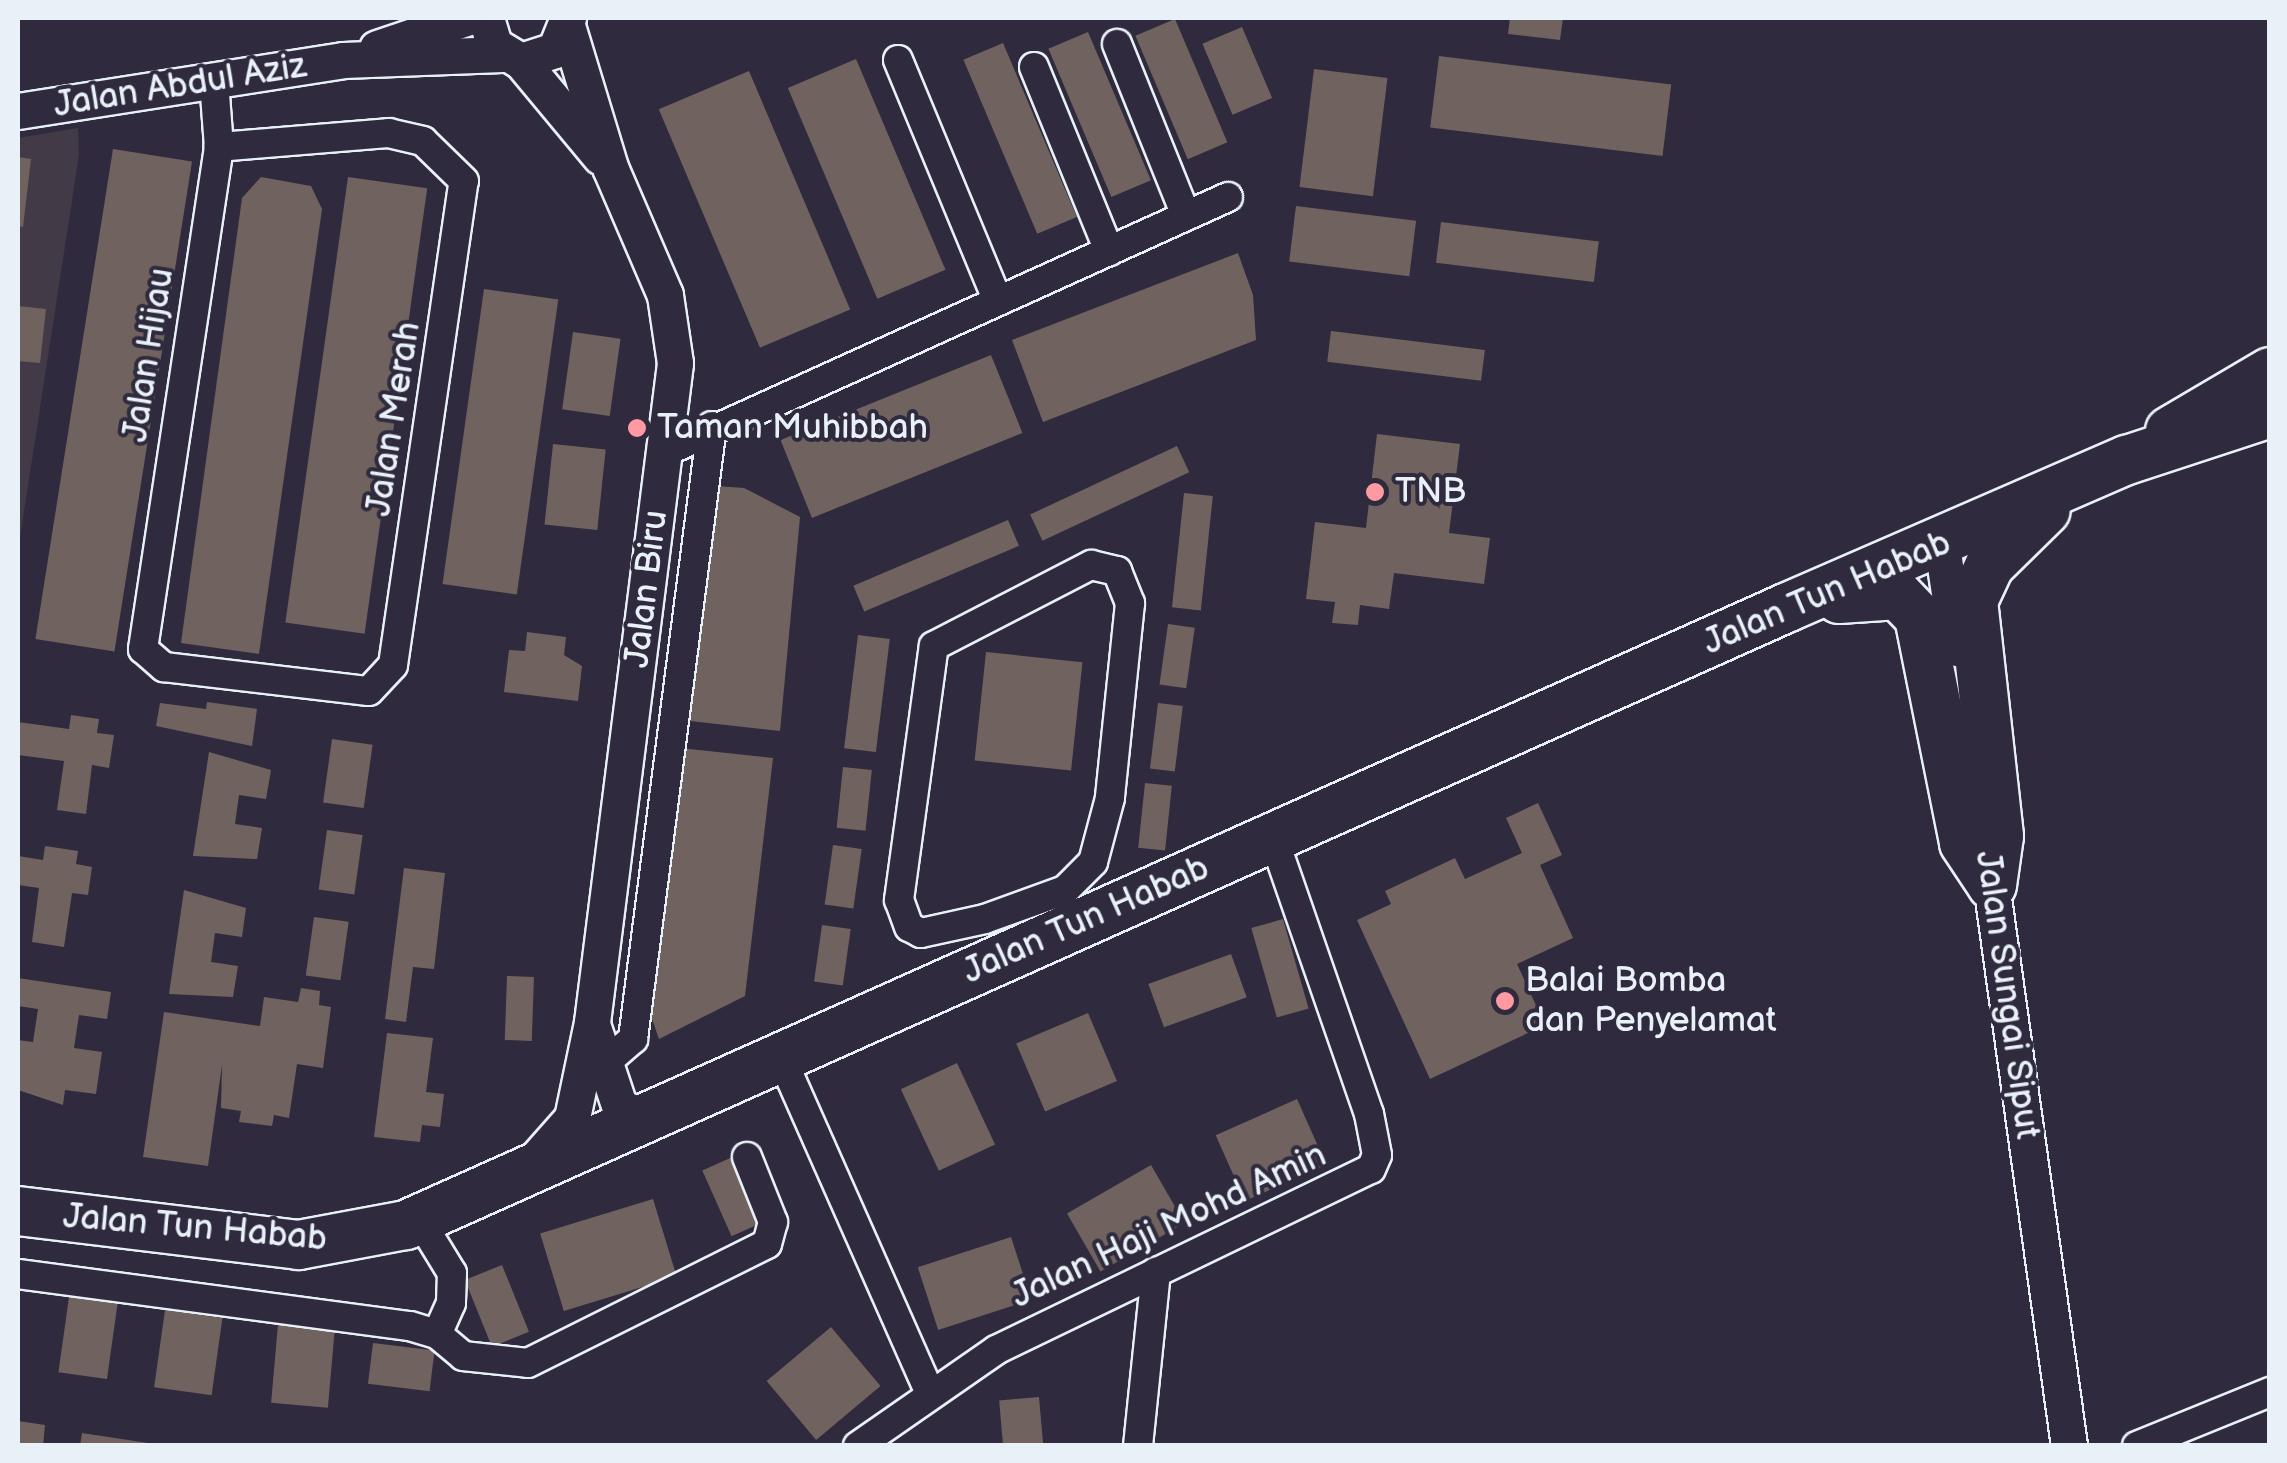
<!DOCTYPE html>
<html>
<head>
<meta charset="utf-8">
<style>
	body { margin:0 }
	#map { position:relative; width:2287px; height:1463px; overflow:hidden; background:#2f2a3d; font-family:"Balsamiq Sans",sans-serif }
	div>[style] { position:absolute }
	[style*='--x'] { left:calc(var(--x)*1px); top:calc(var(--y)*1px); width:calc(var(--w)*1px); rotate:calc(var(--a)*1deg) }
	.built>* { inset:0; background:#423b47 }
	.building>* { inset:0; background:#70635f; transform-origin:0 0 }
	.roads { filter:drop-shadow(2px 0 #e8f1f8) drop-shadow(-2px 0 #e8f1f8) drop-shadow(0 2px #e8f1f8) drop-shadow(0 -2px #e8f1f8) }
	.minor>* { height:28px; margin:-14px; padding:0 14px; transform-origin:14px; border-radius:14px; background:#2f2a3d }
	.tertiary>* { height:35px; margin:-17.5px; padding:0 17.5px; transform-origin:17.5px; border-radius:17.5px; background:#2f2a3d }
	.trunk>* { height:48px; margin:-24px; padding:0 24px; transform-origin:24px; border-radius:24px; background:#2f2a3d }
	.dots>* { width:28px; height:28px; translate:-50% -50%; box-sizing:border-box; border:5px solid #2f2a3d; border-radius:50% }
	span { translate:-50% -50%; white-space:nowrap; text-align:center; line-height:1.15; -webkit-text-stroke:8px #2f2a3d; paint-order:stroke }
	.street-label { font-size:35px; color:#e8f1f8 }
	.poi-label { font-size:35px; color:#e8f1f8 }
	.left { translate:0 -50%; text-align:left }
	.frame { position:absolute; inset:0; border:20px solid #e8f1f8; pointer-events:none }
</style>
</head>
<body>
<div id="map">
	<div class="built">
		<div style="clip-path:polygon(78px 128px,79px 155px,18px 551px,18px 138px)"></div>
	</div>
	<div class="building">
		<div style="clip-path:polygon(1510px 18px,1563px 18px,1560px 40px,1508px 34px)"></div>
		<div style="left:1175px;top:19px;width:134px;height:43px;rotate:67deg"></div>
		<div style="left:1242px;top:27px;width:77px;height:43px;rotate:67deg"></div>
		<div style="left:1088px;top:32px;width:161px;height:43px;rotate:67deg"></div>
		<div style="left:1003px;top:43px;width:189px;height:43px;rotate:67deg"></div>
		<div style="left:1439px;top:56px;width:234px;height:72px;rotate:7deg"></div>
		<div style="left:856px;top:59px;width:229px;height:74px;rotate:67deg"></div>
		<div style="left:1314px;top:69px;width:74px;height:119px;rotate:7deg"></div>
		<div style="left:749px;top:71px;width:259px;height:98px;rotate:67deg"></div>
		<div style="left:113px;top:149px;width:80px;height:496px;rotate:9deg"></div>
		<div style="clip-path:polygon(18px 157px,31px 159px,23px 227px,18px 226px)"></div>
		<div style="clip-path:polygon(261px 177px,311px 186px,322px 209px,259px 654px,181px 643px,242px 198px)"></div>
		<div style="left:348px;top:177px;width:80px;height:450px;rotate:8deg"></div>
		<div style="left:1296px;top:206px;width:121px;height:56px;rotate:7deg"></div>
		<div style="left:1441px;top:222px;width:159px;height:41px;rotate:7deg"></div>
		<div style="clip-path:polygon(1238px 253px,1253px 295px,1256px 340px,1043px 422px,1012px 340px)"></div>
		<div style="left:484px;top:289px;width:75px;height:298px;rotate:8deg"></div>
		<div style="clip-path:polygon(18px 306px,46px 309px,40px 363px,18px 361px)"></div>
		<div style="left:1331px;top:331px;width:155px;height:31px;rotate:7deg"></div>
		<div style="left:573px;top:332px;width:48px;height:78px;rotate:8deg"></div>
		<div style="left:991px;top:355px;width:84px;height:227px;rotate:68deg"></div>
		<div style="clip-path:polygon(1377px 434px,1460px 444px,1449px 533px,1490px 538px,1484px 584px,1394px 573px,1389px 609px,1360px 605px,1358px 625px,1332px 623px,1335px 602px,1306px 599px,1315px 522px,1366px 528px)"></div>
		<div style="left:553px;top:444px;width:53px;height:81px;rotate:6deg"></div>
		<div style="left:1177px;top:446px;width:29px;height:162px;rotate:65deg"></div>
		<div style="clip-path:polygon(716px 486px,744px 488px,800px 517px,780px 731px,690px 721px)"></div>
		<div style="left:1184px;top:493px;width:29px;height:115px;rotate:6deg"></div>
		<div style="left:1008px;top:520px;width:28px;height:168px;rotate:67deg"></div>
		<div style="left:1168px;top:624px;width:27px;height:61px;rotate:8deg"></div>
		<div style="clip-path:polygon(527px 632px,566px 637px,564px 655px,582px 666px,578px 701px,504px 692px,509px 650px,525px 651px)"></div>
		<div style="left:858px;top:635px;width:32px;height:114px;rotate:7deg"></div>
		<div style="left:986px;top:652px;width:97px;height:109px;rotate:6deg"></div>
		<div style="clip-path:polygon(207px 702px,257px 709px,252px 746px,156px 726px,160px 703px,206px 709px)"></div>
		<div style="left:1158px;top:703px;width:25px;height:66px;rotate:7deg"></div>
		<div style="clip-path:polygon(71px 715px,99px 719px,97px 733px,114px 735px,109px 768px,92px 765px,86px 814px,57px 810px,64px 761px,18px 755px,18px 722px,69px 729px)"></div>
		<div style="left:332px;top:739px;width:41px;height:64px;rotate:8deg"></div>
		<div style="clip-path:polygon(680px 748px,773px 758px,745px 996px,659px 1039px,651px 1016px)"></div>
		<div style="clip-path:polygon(209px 752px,271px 770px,266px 799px,239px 795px,235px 824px,262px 828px,257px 859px,193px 856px)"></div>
		<div style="left:843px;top:767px;width:29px;height:61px;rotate:6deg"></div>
		<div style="left:1145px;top:783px;width:27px;height:65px;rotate:6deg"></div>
		<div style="clip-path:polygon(1538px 803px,1562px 855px,1540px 865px,1573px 938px,1517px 964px,1545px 1025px,1430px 1079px,1357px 920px,1391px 904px,1385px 891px,1455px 858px,1465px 879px,1522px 853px,1506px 818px)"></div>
		<div style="left:327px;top:830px;width:36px;height:60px;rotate:8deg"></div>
		<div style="left:833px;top:845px;width:29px;height:60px;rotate:8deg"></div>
		<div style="clip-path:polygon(45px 846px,78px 851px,76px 864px,92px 867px,88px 895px,72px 893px,64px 947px,32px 942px,39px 888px,18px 885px,18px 856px,43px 860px)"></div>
		<div style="clip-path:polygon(404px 868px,445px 873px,434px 969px,413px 967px,406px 1022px,385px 1019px)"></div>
		<div style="clip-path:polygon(184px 890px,246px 908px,242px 937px,215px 933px,211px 962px,238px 966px,233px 997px,169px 994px)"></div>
		<div style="left:314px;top:917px;width:35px;height:59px;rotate:8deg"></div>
		<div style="left:1283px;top:919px;width:93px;height:33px;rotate:74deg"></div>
		<div style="left:822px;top:925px;width:29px;height:57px;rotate:8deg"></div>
		<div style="left:1231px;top:954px;width:46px;height:88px;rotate:70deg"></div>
		<div style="left:507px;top:976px;width:27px;height:64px;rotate:2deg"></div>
		<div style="clip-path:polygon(18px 978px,111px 992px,107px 1019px,79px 1015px,74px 1048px,102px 1052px,96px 1094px,65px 1090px,63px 1105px,18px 1090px,18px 1040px,33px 1042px,38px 1009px,18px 1006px)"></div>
		<div style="clip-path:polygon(301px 988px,320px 991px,319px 1005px,331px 1007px,323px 1068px,297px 1064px,289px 1118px,274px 1115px,272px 1126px,239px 1122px,241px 1111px,221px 1108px,222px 1065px,208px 1166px,143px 1157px,164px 1012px,260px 1026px,264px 997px,298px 1002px)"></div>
		<div style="left:1088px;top:1013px;width:74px;height:78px;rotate:67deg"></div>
		<div style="clip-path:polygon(387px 1033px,433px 1038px,426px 1092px,444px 1094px,440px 1127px,422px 1125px,420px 1142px,374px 1137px)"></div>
		<div style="left:957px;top:1063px;width:90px;height:62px;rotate:65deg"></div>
		<div style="left:1297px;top:1099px;width:72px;height:89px;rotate:66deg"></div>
		<div style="left:737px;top:1155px;width:72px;height:38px;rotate:66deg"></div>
		<div style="left:1151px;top:1165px;width:67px;height:97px;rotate:60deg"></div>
		<div style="left:653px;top:1199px;width:81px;height:118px;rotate:73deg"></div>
		<div style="left:1011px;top:1237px;width:66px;height:98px;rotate:72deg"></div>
		<div style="left:502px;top:1265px;width:72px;height:40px;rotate:68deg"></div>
		<div style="left:69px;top:1297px;width:49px;height:76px;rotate:8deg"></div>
		<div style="left:165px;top:1310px;width:58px;height:78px;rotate:8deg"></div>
		<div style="left:278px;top:1324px;width:57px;height:79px;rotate:5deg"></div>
		<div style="left:831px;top:1327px;width:77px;height:84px;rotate:50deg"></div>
		<div style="left:373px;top:1343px;width:62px;height:41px;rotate:7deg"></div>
		<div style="left:1039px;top:1397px;width:49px;height:40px;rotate:85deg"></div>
		<div style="clip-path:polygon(18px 1421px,45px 1425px,43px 1446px,18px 1446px)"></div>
		<div style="clip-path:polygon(82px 1433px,148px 1443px,148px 1446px,80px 1446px)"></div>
	</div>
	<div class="roads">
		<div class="minor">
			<div style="--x:1117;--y:44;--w:185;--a:68.1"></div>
			<div style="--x:898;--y:60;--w:261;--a:67.5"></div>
			<div style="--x:1034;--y:67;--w:199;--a:67.8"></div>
			<div style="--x:214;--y:81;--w:66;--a:85.7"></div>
			<div style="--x:219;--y:147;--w:508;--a:98.61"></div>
			<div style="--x:143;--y:649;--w:28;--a:41"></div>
			<div style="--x:164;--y:667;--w:206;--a:6.7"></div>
			<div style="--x:369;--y:691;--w:35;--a:-47"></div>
			<div style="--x:393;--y:665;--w:489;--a:-81.7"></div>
			<div style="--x:464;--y:181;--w:57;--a:-135.7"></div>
			<div style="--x:423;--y:141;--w:35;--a:-167"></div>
			<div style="--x:389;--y:133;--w:171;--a:175.3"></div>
			<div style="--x:665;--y:452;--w:618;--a:-24.37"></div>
			<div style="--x:1091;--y:565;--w:27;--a:13"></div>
			<div style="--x:1117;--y:571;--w:35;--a:68"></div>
			<div style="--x:1130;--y:603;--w:196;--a:95.9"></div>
			<div style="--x:1110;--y:798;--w:66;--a:104.9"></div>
			<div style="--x:1093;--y:862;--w:40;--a:135"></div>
			<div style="--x:1065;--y:890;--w:85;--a:160.1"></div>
			<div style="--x:985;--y:919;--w:66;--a:167.7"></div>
			<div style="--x:921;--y:933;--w:13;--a:-153"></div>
			<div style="--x:909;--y:927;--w:29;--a:-110"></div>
			<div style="--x:899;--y:900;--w:256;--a:-82.2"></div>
			<div style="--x:934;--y:646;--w:177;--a:-27.3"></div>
			<div style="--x:781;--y:1057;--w:368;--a:66.1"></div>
			<div style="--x:603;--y:1065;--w:40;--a:-41"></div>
			<div style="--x:633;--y:1039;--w:618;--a:-82.66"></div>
			<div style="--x:419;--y:1219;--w:63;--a:58.6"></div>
			<div style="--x:452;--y:1273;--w:30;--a:92"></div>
			<div style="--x:451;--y:1303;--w:34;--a:114"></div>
			<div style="--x:18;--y:1274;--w:395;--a:7.6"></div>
			<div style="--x:410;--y:1326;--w:28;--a:17"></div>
			<div style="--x:437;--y:1334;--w:34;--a:40"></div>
			<div style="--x:463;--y:1356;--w:65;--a:6.1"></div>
			<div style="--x:528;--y:1363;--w:267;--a:-26.5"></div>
			<div style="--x:767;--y:1244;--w:23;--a:-75"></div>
			<div style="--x:773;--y:1222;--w:70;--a:-111.8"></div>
			<div style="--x:858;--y:1446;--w:168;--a:-34.8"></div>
			<div style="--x:996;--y:1350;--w:416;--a:-25.8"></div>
			<div style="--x:1371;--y:1169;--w:15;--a:-67"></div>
			<div style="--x:1377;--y:1155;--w:42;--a:-101"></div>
			<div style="--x:1369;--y:1114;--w:293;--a:-109.1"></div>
			<div style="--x:1138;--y:1446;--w:175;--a:-84.1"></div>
			<div style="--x:2137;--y:1446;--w:144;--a:-22.1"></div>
		</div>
		<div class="tertiary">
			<div style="--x:486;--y:18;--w:28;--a:73"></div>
			<div style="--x:494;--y:45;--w:31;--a:31"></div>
			<div style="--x:521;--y:61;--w:36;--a:-18"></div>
			<div style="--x:555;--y:50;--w:35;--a:-68"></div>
			<div style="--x:377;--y:48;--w:94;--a:-18.6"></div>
			<div style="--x:521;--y:61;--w:124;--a:50.3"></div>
			<div style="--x:18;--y:111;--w:329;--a:-8.9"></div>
			<div style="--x:343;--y:60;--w:159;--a:-2.2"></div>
			<div style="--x:1942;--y:545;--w:104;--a:81.7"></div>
			<div style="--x:1988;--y:862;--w:590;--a:82.1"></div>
			<div style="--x:593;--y:1027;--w:85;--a:71.6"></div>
			<div style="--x:620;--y:1108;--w:28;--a:17"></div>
			<div style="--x:534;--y:1161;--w:57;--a:-48.5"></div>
			<div style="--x:572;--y:1118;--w:98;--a:-78.2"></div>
			<div style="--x:592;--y:1022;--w:664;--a:-82.82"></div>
			<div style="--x:675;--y:363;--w:69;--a:-98.4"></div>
			<div style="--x:665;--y:295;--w:139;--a:-113.3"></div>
			<div style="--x:610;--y:167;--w:144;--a:-106.9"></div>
		</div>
		<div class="trunk">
			<div style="--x:2170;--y:431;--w:116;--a:-30.5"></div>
			<div style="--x:1839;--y:599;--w:59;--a:-3.9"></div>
			<div style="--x:1898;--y:595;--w:30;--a:46"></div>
			<div style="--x:1919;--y:617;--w:230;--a:78.7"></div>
			<div style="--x:1964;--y:843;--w:50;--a:56.3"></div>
			<div style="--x:1992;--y:885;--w:49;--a:-81.9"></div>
			<div style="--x:1999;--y:836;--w:236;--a:-96.3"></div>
			<div style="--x:1973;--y:601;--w:40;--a:-65"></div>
			<div style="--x:1990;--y:565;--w:78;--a:-44.5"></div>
			<div style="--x:18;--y:1211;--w:283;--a:6.9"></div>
			<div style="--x:299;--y:1245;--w:109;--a:-10.6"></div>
			<div style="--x:406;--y:1225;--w:1512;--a:-24.09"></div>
			<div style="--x:1786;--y:608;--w:372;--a:-23.5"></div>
			<div style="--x:2127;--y:460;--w:151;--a:-18.2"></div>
		</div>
	</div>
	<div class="dots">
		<div style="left:637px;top:428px;background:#ff9aa2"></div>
		<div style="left:1375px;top:492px;background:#ff9aa2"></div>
		<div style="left:1505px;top:1001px;background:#ff9aa2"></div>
	</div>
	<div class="street-label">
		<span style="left:180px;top:86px;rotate:-9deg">Jalan Abdul Aziz</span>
		<span style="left:149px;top:355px;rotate:-81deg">Jalan Hijau</span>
		<span style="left:394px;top:419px;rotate:-81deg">Jalan Merah</span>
		<span style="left:647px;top:589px;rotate:-83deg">Jalan Biru</span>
		<span style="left:1827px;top:593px;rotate:-23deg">Jalan Tun Habab</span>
		<span style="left:1086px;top:920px;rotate:-24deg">Jalan Tun Habab</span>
		<span style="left:2007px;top:995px;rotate:82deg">Jalan Sungai Siput</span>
		<span style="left:1169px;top:1226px;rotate:-25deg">Jalan Haji Mohd Amin</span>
		<span style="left:195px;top:1228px;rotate:5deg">Jalan Tun Habab</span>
	</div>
	<div class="poi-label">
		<span class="left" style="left:657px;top:428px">Taman Muhibbah</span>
		<span class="left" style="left:1395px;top:492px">TNB</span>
		<span class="left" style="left:1525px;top:1001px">Balai Bomba<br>dan Penyelamat</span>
	</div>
	<div class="frame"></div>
</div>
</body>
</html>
